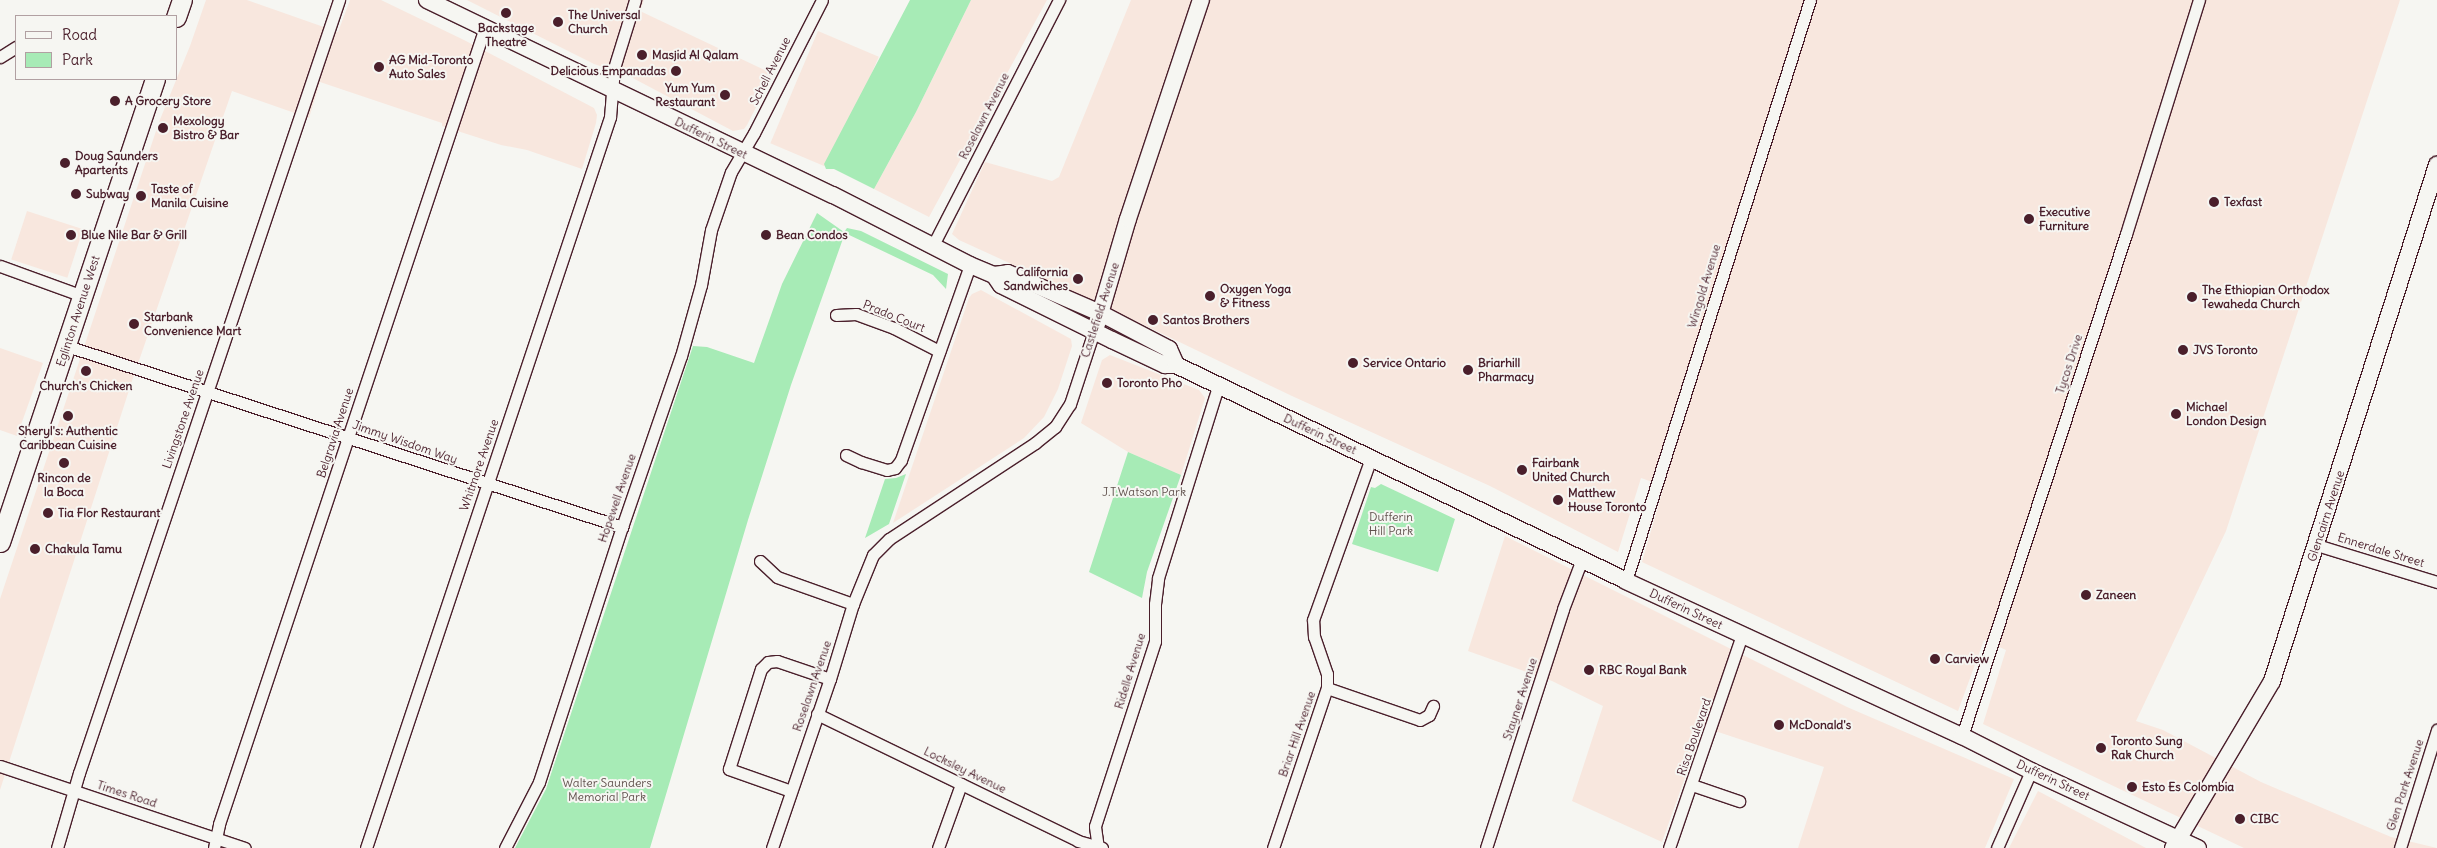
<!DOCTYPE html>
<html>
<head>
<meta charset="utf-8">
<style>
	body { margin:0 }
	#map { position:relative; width:2437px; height:848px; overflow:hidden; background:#f6f6f2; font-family:Delius,sans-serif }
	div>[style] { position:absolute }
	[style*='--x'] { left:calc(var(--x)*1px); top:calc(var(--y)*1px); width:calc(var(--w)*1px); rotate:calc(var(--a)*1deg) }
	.built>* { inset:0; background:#f8e7de; transform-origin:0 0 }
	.green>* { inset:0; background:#a7ebb6 }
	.roads { filter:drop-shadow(1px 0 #4a1f2b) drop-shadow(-1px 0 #4a1f2b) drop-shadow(0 1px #4a1f2b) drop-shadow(0 -1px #4a1f2b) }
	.street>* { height:11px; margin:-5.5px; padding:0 5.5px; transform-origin:5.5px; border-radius:5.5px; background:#f6f6f2 }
	.secondary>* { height:16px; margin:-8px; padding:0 8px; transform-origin:8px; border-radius:8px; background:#f6f6f2 }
	.primary>* { height:19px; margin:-9.5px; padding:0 9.5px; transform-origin:9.5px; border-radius:9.5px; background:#f6f6f2 }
	.dots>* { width:14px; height:14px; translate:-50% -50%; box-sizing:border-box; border:2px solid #f6f6f2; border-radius:50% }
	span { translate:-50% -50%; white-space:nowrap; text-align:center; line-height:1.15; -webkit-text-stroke:4px #f6f6f2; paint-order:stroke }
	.poi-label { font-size:12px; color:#4a1f2b; font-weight:700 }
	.left { translate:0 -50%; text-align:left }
	.right { translate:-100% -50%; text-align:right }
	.street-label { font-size:12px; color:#4a1f2b }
	.park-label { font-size:12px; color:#61524e }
	.legend { position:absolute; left:15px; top:15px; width:162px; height:65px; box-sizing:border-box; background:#f6f6f2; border:1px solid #b1a0a2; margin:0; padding:6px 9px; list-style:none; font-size:15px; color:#4a1f2b }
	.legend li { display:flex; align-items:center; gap:10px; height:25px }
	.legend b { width:25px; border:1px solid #b1a0a2 }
</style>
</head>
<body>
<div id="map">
	<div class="built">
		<div style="clip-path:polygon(206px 0,247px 0,338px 32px,350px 0,381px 0,464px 40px,594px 108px,597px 115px,596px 123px,582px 169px,527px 150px,501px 145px,442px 126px,442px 123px,320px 82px,309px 118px,232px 91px,132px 381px,0 790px,0 599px,159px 122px,190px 46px)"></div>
		<div style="clip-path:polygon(467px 0,644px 0,640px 11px,773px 74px,747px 125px,744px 129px,733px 131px,627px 75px,594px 64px)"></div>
		<div style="clip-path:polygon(971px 0,1047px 0,929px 217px,874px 189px,916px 112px)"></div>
		<div style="clip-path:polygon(1131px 0,2400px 0,2226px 531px,2136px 721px,2163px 730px,2261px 782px,2391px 837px,2437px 848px,2244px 848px,1983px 724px,2006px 650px,1984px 640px,1958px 711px,1642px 562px,1664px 486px,1641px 478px,1618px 552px,1490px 486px,1292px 396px,1119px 313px,959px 240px,952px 234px,985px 162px,1052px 181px,1059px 177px)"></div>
		<div style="left:818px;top:31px;width:66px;height:122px;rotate:23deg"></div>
		<div style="left:27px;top:211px;width:59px;height:51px;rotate:18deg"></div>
		<div style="clip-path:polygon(981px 290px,1071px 339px,1072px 346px,1058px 389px,1044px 417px,1024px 438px,893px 523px,969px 298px,972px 294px)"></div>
		<div style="clip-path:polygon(0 348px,43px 363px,17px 436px,0 430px)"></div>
		<div style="clip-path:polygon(1110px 355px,1199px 390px,1205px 398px,1181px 475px,1128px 452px,1081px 423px,1102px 360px)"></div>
		<div style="clip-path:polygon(1505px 536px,1847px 707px,2014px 779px,1985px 848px,1798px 848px,1824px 767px,1703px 727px,1662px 842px,1572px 801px,1603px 706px,1552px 681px,1468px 651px)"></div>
		<div style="clip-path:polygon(2038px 791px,2146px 848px,2009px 848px)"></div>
	</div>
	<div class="green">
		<div style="clip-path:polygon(910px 0,971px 0,916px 112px,874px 189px,834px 169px,826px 169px,824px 164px)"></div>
		<div style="clip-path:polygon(817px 213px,844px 232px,847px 228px,861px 231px,948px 274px,946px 289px,933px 275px,845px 233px,791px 385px,748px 520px,650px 848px,515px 848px,546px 789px,693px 346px,707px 347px,754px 363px,782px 284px)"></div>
		<div style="clip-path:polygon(1128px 452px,1181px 475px,1147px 572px,1142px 598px,1089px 572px)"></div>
		<div style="clip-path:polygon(906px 474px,889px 524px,865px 538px,885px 479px,896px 478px)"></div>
		<div style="clip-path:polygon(1381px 484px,1455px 519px,1438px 572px,1352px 544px,1371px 487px,1375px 488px)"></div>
	</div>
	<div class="roads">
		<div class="street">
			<div style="--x:0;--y:57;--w:19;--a:-32"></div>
			<div style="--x:933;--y:245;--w:276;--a:-62.8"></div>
			<div style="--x:0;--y:266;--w:88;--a:19.9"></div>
			<div style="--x:836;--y:315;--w:20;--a:-3"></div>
			<div style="--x:856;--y:314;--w:40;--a:20.2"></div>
			<div style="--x:894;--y:328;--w:51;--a:27.1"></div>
			<div style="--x:67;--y:346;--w:584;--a:18.06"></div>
			<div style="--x:846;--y:455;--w:17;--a:25"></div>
			<div style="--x:861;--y:462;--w:27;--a:17"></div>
			<div style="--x:887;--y:470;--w:8;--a:-14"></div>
			<div style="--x:895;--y:468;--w:10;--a:-53"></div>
			<div style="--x:901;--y:460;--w:207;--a:-70.5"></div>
			<div style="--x:2317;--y:545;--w:126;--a:17.1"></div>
			<div style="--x:760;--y:561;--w:23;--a:43"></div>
			<div style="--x:777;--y:577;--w:81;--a:19.6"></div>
			<div style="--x:1626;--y:581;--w:609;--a:-72.43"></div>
			<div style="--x:1327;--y:688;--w:98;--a:19"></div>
			<div style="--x:1420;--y:720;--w:10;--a:-29"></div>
			<div style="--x:1429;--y:715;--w:10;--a:-66"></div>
			<div style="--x:817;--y:714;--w:290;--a:25.9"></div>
			<div style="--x:1078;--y:841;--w:25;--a:16"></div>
			<div style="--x:1962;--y:736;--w:528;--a:-71.91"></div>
			<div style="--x:2126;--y:234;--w:245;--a:-72.7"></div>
			<div style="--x:0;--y:766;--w:258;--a:18.5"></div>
			<div style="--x:1692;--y:785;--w:50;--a:18.8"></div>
			<div style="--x:791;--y:791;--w:66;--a:-160.5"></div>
			<div style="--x:729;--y:769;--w:105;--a:-72.3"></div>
			<div style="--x:761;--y:669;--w:10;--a:-45"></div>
			<div style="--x:768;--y:662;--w:9;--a:-6"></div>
			<div style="--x:777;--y:661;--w:56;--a:18.8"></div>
			<div style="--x:57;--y:848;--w:78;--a:-73.7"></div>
			<div style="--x:79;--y:773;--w:816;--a:-71.41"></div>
			<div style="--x:214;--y:848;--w:25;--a:-78"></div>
			<div style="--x:219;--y:824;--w:840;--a:-71.54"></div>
			<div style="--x:366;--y:848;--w:771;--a:-71.54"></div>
			<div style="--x:610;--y:117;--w:49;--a:-85.3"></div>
			<div style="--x:614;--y:68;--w:71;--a:-72.8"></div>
			<div style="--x:505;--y:848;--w:74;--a:-62.7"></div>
			<div style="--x:539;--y:782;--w:268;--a:-72"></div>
			<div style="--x:622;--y:527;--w:181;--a:-71"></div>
			<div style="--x:681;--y:356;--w:74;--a:-74.3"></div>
			<div style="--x:701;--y:285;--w:56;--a:-79.7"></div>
			<div style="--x:711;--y:230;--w:61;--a:-71"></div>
			<div style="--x:731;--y:172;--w:45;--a:-59.5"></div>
			<div style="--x:754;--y:133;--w:149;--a:-62.9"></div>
			<div style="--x:772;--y:848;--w:179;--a:-71.1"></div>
			<div style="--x:830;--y:679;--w:78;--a:-73"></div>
			<div style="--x:853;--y:604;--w:53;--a:-67.8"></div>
			<div style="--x:873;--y:555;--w:23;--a:-45"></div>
			<div style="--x:889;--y:539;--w:175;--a:-33.3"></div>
			<div style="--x:1035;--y:443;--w:26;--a:-39"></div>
			<div style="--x:1055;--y:427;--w:27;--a:-57"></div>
			<div style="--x:1070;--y:404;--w:77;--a:-71.8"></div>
			<div style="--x:938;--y:848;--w:68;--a:-70.2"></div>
			<div style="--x:1098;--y:848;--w:22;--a:-98"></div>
			<div style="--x:1095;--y:826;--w:194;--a:-72"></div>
			<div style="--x:1155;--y:641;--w:37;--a:-90"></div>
			<div style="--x:1155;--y:604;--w:26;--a:-83"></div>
			<div style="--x:1158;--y:578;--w:201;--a:-72.6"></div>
			<div style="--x:1273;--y:848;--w:169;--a:-71.4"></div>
			<div style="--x:1327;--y:688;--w:14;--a:-90"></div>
			<div style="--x:1327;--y:674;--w:39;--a:-109"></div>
			<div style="--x:1314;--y:637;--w:17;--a:-93"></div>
			<div style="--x:1313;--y:620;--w:172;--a:-70.3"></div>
			<div style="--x:1486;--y:848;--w:251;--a:-72.1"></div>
			<div style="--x:1563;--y:609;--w:53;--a:-69.2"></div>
			<div style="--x:1669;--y:848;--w:225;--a:-71.1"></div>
			<div style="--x:1997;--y:848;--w:84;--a:-66.2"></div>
			<div style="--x:2400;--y:848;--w:124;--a:-72.6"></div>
		</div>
		<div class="secondary">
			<div style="--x:427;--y:0;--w:450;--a:25.7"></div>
			<div style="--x:833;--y:195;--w:154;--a:27.1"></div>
			<div style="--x:970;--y:265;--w:26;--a:23"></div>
			<div style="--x:994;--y:275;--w:14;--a:-8"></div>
			<div style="--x:1008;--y:273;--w:100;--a:23.5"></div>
			<div style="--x:1100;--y:313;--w:78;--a:27.6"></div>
			<div style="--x:1169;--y:349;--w:17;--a:66"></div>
			<div style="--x:994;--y:275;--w:12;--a:55"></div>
			<div style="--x:1001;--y:285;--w:124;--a:26.4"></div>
			<div style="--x:1112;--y:340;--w:59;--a:25.3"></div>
			<div style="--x:1165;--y:365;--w:11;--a:0"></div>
			<div style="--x:1176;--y:365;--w:499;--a:25.6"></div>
			<div style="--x:1626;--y:581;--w:370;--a:24.8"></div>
			<div style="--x:1962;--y:736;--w:77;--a:26.9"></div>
			<div style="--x:2031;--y:771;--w:184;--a:24.8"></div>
			<div style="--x:1097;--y:324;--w:109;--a:-73.6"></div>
			<div style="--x:1128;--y:219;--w:231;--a:-71.6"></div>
			<div style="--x:2173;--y:848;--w:194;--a:-59.3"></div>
			<div style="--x:2272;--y:681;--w:542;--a:-72.27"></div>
		</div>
		<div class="primary">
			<div style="--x:176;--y:17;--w:18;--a:-71"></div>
			<div style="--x:0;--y:542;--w:488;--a:-71.5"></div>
		</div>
	</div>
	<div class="dots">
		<div style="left:506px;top:13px;background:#4a1f2b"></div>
		<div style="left:558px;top:22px;background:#4a1f2b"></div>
		<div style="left:642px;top:55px;background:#4a1f2b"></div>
		<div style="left:379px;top:67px;background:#4a1f2b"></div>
		<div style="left:676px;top:71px;background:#4a1f2b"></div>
		<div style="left:725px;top:95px;background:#4a1f2b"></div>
		<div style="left:115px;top:101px;background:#4a1f2b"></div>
		<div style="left:163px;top:128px;background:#4a1f2b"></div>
		<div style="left:65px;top:163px;background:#4a1f2b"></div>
		<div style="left:76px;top:194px;background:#4a1f2b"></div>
		<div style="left:141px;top:196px;background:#4a1f2b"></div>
		<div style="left:2214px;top:202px;background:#4a1f2b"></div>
		<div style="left:2029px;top:219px;background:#4a1f2b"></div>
		<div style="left:71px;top:235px;background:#4a1f2b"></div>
		<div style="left:766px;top:235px;background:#4a1f2b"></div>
		<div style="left:1078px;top:279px;background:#4a1f2b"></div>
		<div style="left:1210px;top:296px;background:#4a1f2b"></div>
		<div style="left:2192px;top:297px;background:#4a1f2b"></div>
		<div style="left:1153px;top:320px;background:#4a1f2b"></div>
		<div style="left:134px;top:324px;background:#4a1f2b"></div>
		<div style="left:2183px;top:350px;background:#4a1f2b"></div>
		<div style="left:1353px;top:363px;background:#4a1f2b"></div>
		<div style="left:1468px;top:370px;background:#4a1f2b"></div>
		<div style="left:86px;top:371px;background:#4a1f2b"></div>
		<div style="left:1107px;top:383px;background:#4a1f2b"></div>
		<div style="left:2176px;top:414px;background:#4a1f2b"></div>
		<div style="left:68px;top:416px;background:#4a1f2b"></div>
		<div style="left:64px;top:463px;background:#4a1f2b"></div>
		<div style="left:1522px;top:470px;background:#4a1f2b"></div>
		<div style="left:1558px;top:500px;background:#4a1f2b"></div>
		<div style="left:48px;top:513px;background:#4a1f2b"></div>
		<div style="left:35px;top:549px;background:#4a1f2b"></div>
		<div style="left:2086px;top:595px;background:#4a1f2b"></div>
		<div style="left:1935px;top:659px;background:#4a1f2b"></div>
		<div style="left:1589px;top:670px;background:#4a1f2b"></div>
		<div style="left:1779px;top:725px;background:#4a1f2b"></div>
		<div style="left:2101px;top:748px;background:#4a1f2b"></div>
		<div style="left:2132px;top:787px;background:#4a1f2b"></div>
		<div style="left:2240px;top:819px;background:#4a1f2b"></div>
	</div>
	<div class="poi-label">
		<span class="left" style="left:568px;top:22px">The Universal<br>Church</span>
		<span style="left:506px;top:35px">Backstage<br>Theatre</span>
		<span class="left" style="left:652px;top:55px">Masjid Al Qalam</span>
		<span class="left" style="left:389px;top:67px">AG Mid-Toronto<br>Auto Sales</span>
		<span class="right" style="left:666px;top:71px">Delicious Empanadas</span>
		<span class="right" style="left:715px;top:95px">Yum Yum<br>Restaurant</span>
		<span class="left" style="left:125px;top:101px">A Grocery Store</span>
		<span class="left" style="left:173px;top:128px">Mexology<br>Bistro &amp; Bar</span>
		<span class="left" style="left:75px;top:163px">Doug Saunders<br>Apartents</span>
		<span class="left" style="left:151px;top:196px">Taste of<br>Manila Cuisine</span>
		<span class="left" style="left:86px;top:194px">Subway</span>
		<span class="left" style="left:2224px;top:202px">Texfast</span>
		<span class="left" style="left:2039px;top:219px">Executive<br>Furniture</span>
		<span class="left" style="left:81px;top:235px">Blue Nile Bar &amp; Grill</span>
		<span class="left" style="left:776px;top:235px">Bean Condos</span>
		<span class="right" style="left:1068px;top:279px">California<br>Sandwiches</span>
		<span class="left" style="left:1220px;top:296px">Oxygen Yoga<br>&amp; Fitness</span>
		<span class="left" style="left:2202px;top:297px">The Ethiopian Orthodox<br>Tewaheda Church</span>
		<span class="left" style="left:144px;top:324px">Starbank<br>Convenience Mart</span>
		<span class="left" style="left:1163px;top:320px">Santos Brothers</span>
		<span class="left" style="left:2193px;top:350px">JVS Toronto</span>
		<span class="left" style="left:1363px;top:363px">Service Ontario</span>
		<span class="left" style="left:1478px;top:370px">Briarhill<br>Pharmacy</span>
		<span class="left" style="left:1117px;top:383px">Toronto Pho</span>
		<span style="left:86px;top:386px">Church's Chicken</span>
		<span class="left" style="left:2186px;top:414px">Michael<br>London Design</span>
		<span style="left:68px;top:438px">Sheryl's: Authentic<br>Caribbean Cuisine</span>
		<span class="left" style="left:1532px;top:470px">Fairbank<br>United Church</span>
		<span style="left:64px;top:485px">Rincon de<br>la Boca</span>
		<span class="left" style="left:1568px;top:500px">Matthew<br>House Toronto</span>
		<span class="left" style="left:58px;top:513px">Tia Flor Restaurant</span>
		<span class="left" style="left:45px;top:549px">Chakula Tamu</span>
		<span class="left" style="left:2096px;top:595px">Zaneen</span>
		<span class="left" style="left:1945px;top:659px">Carview</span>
		<span class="left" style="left:1599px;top:670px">RBC Royal Bank</span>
		<span class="left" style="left:1789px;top:725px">McDonald's</span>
		<span class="left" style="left:2111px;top:748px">Toronto Sung<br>Rak Church</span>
		<span class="left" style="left:2142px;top:787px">Esto Es Colombia</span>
		<span class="left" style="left:2250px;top:819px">CIBC</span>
	</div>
	<div class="street-label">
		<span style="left:770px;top:71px;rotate:-63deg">Schell Avenue</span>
		<span style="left:984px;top:116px;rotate:-63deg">Roselawn Avenue</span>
		<span style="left:711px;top:138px;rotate:26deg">Dufferin Street</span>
		<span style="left:1704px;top:286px;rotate:-73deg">Wingold Avenue</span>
		<span style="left:1100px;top:310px;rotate:-72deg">Castlefield Avenue</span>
		<span style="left:78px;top:311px;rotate:-72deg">Eglinton Avenue West</span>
		<span style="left:894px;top:316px;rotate:22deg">Prado Court</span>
		<span style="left:2069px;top:364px;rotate:-72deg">Tycos Drive</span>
		<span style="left:183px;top:419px;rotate:-71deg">Livingstone Avenue</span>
		<span style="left:335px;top:433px;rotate:-72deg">Belgravia Avenue</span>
		<span style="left:1320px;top:434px;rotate:25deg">Dufferin Street</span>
		<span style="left:405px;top:442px;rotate:19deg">Jimmy Wisdom Way</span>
		<span style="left:479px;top:465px;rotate:-71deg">Whitmore Avenue</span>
		<span style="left:617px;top:498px;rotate:-71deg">Hopewell Avenue</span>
		<span style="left:2326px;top:516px;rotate:-72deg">Glencairn Avenue</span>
		<span style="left:2381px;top:550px;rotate:17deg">Ennerdale Street</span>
		<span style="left:1686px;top:609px;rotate:25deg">Dufferin Street</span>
		<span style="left:1130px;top:671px;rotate:-73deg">Ridelle Avenue</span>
		<span style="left:812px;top:686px;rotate:-71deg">Roselawn Avenue</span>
		<span style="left:1520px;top:699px;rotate:-72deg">Stayner Avenue</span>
		<span style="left:1297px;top:734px;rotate:-71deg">Briar Hill Avenue</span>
		<span style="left:1694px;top:737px;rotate:-71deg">Risa Boulevard</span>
		<span style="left:965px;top:770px;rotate:26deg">Locksley Avenue</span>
		<span style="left:2053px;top:780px;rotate:25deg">Dufferin Street</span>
		<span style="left:2405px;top:785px;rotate:-72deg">Glen Park Avenue</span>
		<span style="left:127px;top:794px;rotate:18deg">Times Road</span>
	</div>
	<div class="park-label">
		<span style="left:1144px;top:492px">J.T.Watson Park</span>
		<span style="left:1391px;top:524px">Dufferin<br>Hill Park</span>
		<span style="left:607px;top:790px">Walter Saunders<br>Memorial Park</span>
	</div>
	<ul class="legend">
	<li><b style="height:6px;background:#f6f6f2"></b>Road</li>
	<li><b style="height:14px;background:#a7ebb6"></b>Park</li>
	</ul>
</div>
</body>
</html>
